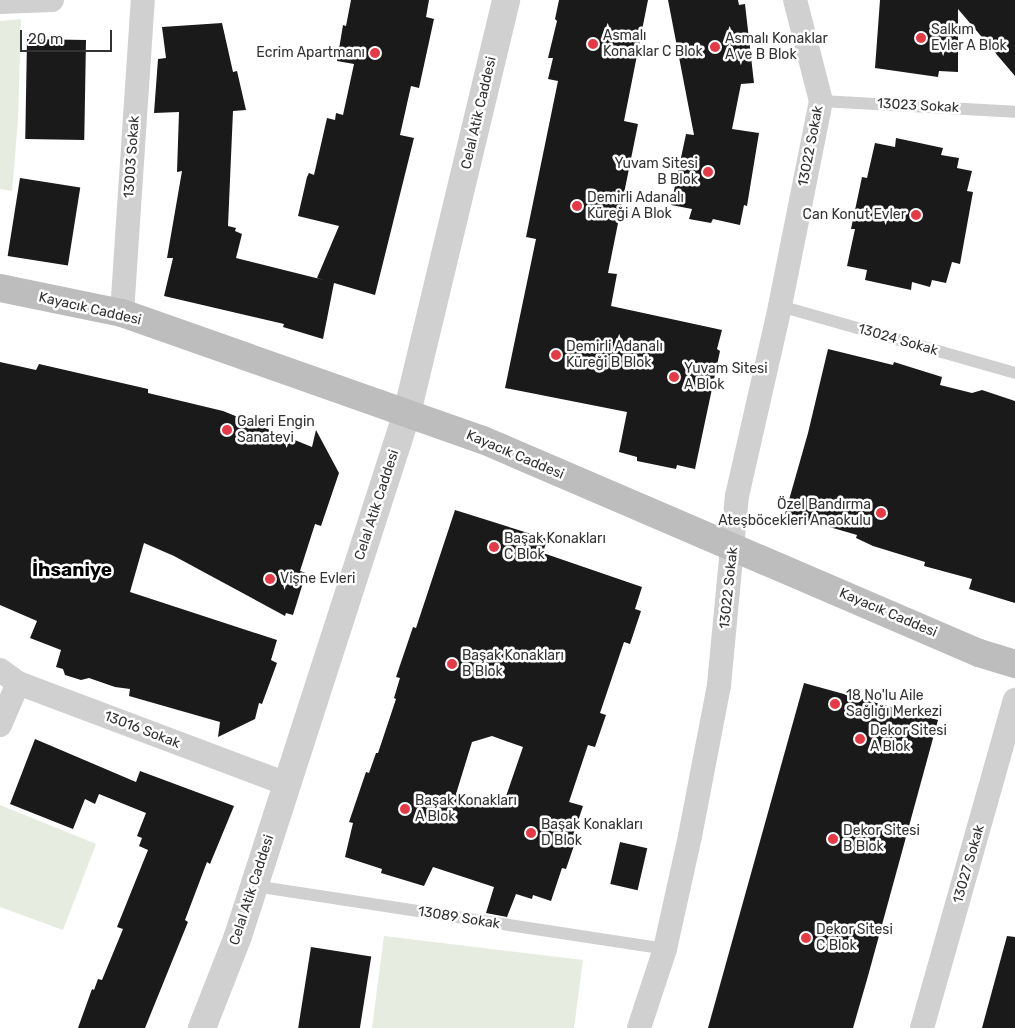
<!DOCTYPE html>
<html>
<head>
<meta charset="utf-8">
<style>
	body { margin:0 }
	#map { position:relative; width:1015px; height:1028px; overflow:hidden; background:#fff; font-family:Rubik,sans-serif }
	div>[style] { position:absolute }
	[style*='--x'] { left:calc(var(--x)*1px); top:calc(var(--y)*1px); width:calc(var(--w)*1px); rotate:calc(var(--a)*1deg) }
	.green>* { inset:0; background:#e6ecdf }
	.building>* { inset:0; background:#1a1a1a; transform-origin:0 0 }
	.service>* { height:12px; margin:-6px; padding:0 6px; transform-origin:6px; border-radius:6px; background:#d0d0d0 }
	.minor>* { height:24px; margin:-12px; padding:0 12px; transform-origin:12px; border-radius:12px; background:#d0d0d0 }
	.tertiary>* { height:28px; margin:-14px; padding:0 14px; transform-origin:14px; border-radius:14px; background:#d0d0d0 }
	.secondary>* { height:28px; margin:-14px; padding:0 14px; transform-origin:14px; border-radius:14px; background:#bdbdbd }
	.dots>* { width:14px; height:14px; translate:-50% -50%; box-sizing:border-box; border:2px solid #fff; border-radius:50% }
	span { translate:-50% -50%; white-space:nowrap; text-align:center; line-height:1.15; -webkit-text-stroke:5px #fff; paint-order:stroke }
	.poi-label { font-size:14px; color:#333 }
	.left { translate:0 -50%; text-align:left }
	.right { translate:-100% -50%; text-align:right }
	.street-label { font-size:14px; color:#333 }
	.district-label { font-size:19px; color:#000; font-weight:700 }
	.scale { position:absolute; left:20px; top:30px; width:92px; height:22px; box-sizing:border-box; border:2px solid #333; border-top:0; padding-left:6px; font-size:15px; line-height:18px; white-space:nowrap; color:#333; -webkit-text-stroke:4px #fff; paint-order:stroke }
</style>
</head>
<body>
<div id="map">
	<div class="green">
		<div style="clip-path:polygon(21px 19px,18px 120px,12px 191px,0 189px,0 21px)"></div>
		<div style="clip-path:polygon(0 805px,96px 844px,63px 930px,0 907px)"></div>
		<div style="clip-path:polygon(384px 936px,583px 960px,574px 1028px,372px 1028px)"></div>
	</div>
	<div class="building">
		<div style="clip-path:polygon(351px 0,429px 0,426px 17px,434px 19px,419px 88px,411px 86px,400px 135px,414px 138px,375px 295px,334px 283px,323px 339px,283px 327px,284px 324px,164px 296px,173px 258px,167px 258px,182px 171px,177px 172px,179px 112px,154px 113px,158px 59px,166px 58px,162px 27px,222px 23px,233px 72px,237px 71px,246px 110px,233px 111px,228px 226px,236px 228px,235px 231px,242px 234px,236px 258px,324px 280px,317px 278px,339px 226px,298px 216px,307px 177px,309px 173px,314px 175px,327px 118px,335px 120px,336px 113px,343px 115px,354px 64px,337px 61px,343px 25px,346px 26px)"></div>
		<div style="clip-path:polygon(559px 0,648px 0,624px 121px,638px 124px,608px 273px,617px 274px,611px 306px,722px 330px,717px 349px,720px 351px,695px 469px,677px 465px,676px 469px,637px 461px,637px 457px,619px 452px,627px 412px,505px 388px,536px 239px,526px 237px,558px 81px,548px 79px,553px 58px,548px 58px,557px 21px,555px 19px)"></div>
		<div style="clip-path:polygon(668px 0,738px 0,739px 5px,745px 4px,754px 83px,741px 84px,732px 129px,759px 133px,747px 206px,744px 205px,740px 225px,713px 219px,711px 223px,689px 219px,692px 209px,671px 205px,686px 134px,694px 135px)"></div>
		<div style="clip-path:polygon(880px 0,1015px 0,1015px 76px,958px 9px,958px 72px,939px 71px,938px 77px,875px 68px)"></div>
		<div style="left:27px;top:39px;width:59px;height:100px;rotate:1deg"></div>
		<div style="clip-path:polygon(896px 138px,943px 148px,941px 155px,959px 158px,957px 168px,972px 171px,967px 191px,973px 192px,960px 264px,952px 262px,946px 283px,932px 280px,930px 287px,912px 282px,911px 290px,865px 280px,867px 270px,847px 266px,855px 229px,851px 229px,862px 177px,867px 178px,875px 143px,895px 147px)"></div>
		<div style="left:20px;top:178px;width:61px;height:79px;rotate:9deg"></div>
		<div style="clip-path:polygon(828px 349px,893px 365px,894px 362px,942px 377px,940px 385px,972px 393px,982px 390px,1015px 401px,1015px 603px,969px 589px,972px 579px,924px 566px,925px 562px,873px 546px,856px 538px,857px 535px,785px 514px,808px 433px)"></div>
		<div style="clip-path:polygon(0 362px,36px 370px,39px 364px,148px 389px,148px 393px,223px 411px,312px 447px,316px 430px,339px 473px,321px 526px,315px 524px,300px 571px,306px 573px,293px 615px,286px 613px,285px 616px,174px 556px,144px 543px,130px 592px,277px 640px,271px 660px,277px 663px,262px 704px,259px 703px,255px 719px,218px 737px,220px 722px,129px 696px,130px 689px,115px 687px,89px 678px,81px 680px,65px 675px,63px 669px,56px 667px,61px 650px,30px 638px,37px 621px,0 605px)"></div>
		<div style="clip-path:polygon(evenodd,455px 510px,547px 539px,543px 553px,642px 587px,635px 609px,641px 611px,630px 644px,624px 642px,600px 713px,606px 715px,595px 747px,588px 745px,569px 802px,583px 806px,574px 833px,578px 834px,566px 869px,562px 868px,551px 901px,533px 895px,532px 899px,516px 894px,507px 917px,486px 913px,494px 887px,433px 867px,424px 886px,381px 873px,382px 869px,345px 857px,353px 823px,349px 822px,366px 772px,369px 773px,376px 753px,378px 753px,396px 699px,394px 698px,400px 678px,396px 677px,413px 627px,416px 628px,455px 510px,492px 736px,523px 747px,502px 808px,456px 794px,472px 742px,492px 736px)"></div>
		<div style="clip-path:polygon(804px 683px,938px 720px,868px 976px,853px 1028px,708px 1028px)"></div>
		<div style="clip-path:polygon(35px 739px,136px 782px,140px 771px,234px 806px,210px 864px,207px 862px,185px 920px,188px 922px,145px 1028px,78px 1028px,92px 989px,94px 990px,98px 979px,102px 980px,123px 929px,117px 927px,148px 850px,139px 846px,142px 838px,137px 836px,146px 813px,99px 794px,95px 804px,85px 799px,73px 829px,10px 804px)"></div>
		<div style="left:620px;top:842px;width:28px;height:43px;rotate:13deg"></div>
		<div style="clip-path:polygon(1007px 936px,1015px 937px,1015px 1028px,982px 1028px)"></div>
		<div style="left:311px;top:947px;width:61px;height:82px;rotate:9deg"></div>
	</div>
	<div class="service">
		<div style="--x:821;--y:101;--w:194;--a:3.2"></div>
		<div style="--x:780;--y:306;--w:244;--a:15.9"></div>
		<div style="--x:254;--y:886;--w:416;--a:8.7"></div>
	</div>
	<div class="minor">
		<div style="--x:0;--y:2;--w:52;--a:-2.2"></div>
		<div style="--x:122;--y:313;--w:314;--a:-86.2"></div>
		<div style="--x:0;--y:670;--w:22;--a:36"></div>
		<div style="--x:18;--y:683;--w:287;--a:20.6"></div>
		<div style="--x:0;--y:725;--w:46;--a:-66.8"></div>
		<div style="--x:639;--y:1028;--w:83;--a:-71.8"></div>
		<div style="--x:665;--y:949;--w:116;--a:-77.5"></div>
		<div style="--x:690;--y:836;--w:154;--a:-79.1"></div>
		<div style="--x:719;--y:685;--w:190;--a:-84.6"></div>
		<div style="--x:737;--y:496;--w:195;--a:-77.2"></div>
		<div style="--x:780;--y:306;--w:209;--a:-78.7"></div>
		<div style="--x:821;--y:101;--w:104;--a:-104.4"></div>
		<div style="--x:922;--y:1028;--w:341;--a:-74.2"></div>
	</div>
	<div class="tertiary">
		<div style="--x:202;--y:1028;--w:99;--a:-68.6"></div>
		<div style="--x:238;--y:936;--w:550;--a:-72.09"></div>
		<div style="--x:407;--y:413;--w:425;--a:-76.5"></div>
	</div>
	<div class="secondary">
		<div style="--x:0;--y:288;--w:125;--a:11.6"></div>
		<div style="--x:122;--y:313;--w:383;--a:19.4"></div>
		<div style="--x:483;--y:440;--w:540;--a:23.24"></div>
		<div style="--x:979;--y:653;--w:38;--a:17"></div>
	</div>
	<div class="dots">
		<div style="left:921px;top:38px;background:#e63946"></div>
		<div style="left:593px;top:44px;background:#e63946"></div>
		<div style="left:715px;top:47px;background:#e63946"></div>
		<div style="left:375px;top:53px;background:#e63946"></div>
		<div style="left:708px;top:172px;background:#e63946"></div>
		<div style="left:577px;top:206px;background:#e63946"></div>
		<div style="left:916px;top:215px;background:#e63946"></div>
		<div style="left:556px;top:355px;background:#e63946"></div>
		<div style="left:674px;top:377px;background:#e63946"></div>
		<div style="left:227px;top:430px;background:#e63946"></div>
		<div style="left:881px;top:513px;background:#e63946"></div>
		<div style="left:494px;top:547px;background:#e63946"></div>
		<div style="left:270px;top:579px;background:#e63946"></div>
		<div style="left:452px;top:664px;background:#e63946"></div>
		<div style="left:835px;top:704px;background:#e63946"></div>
		<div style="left:860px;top:739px;background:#e63946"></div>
		<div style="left:405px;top:809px;background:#e63946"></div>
		<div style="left:531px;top:833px;background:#e63946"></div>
		<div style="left:833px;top:839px;background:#e63946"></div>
		<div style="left:806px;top:938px;background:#e63946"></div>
	</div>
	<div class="poi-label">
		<span class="left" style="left:931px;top:38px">Salkım<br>Evler A Blok</span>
		<span class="left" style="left:603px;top:44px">Asmalı<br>Konaklar C Blok</span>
		<span class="left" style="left:725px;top:47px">Asmalı Konaklar<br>A ve B Blok</span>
		<span class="right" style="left:365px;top:53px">Ecrim Apartmanı</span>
		<span class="right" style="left:698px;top:172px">Yuvam Sitesi<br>B Blok</span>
		<span class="left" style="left:587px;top:206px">Demirli Adanalı<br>Küreği A Blok</span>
		<span class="right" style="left:906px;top:215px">Can Konut Evler</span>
		<span class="left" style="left:566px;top:355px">Demirli Adanalı<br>Küreği B Blok</span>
		<span class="left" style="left:684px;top:377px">Yuvam Sitesi<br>A Blok</span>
		<span class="left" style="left:237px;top:430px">Galeri Engin<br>Sanatevi</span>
		<span class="right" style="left:871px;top:513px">Özel Bandırma<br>Ateşböcekleri Anaokulu</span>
		<span class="left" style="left:504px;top:547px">Başak Konakları<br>C Blok</span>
		<span class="left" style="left:280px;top:579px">Vişne Evleri</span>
		<span class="left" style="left:462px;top:664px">Başak Konakları<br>B Blok</span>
		<span class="left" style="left:846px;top:704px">18 No'lu Aile<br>Sağlığı Merkezi</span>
		<span class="left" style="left:870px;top:739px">Dekor Sitesi<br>A Blok</span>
		<span class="left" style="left:415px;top:809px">Başak Konakları<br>A Blok</span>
		<span class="left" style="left:541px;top:833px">Başak Konakları<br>D Blok</span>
		<span class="left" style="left:843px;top:839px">Dekor Sitesi<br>B Blok</span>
		<span class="left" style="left:816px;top:938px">Dekor Sitesi<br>C Blok</span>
	</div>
	<div class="street-label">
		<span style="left:918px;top:106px;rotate:3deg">13023 Sokak</span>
		<span style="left:479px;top:113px;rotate:-77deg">Celal Atik Caddesi</span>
		<span style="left:811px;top:146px;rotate:-79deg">13022 Sokak</span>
		<span style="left:132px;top:157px;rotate:-86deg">13003 Sokak</span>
		<span style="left:90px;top:309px;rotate:13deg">Kayacık Caddesi</span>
		<span style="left:898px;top:340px;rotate:16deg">13024 Sokak</span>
		<span style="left:515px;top:455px;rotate:23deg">Kayacık Caddesi</span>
		<span style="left:377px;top:505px;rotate:-72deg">Celal Atik Caddesi</span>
		<span style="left:729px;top:588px;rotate:-84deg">13022 Sokak</span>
		<span style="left:888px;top:613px;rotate:23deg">Kayacık Caddesi</span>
		<span style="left:142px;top:730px;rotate:21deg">13016 Sokak</span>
		<span style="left:969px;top:864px;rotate:-74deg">13027 Sokak</span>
		<span style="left:252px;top:890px;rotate:-72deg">Celal Atik Caddesi</span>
		<span style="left:459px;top:918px;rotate:9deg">13089 Sokak</span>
	</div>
	<div class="district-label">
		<span style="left:72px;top:570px">İhsaniye</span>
	</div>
	<div class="scale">20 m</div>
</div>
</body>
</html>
